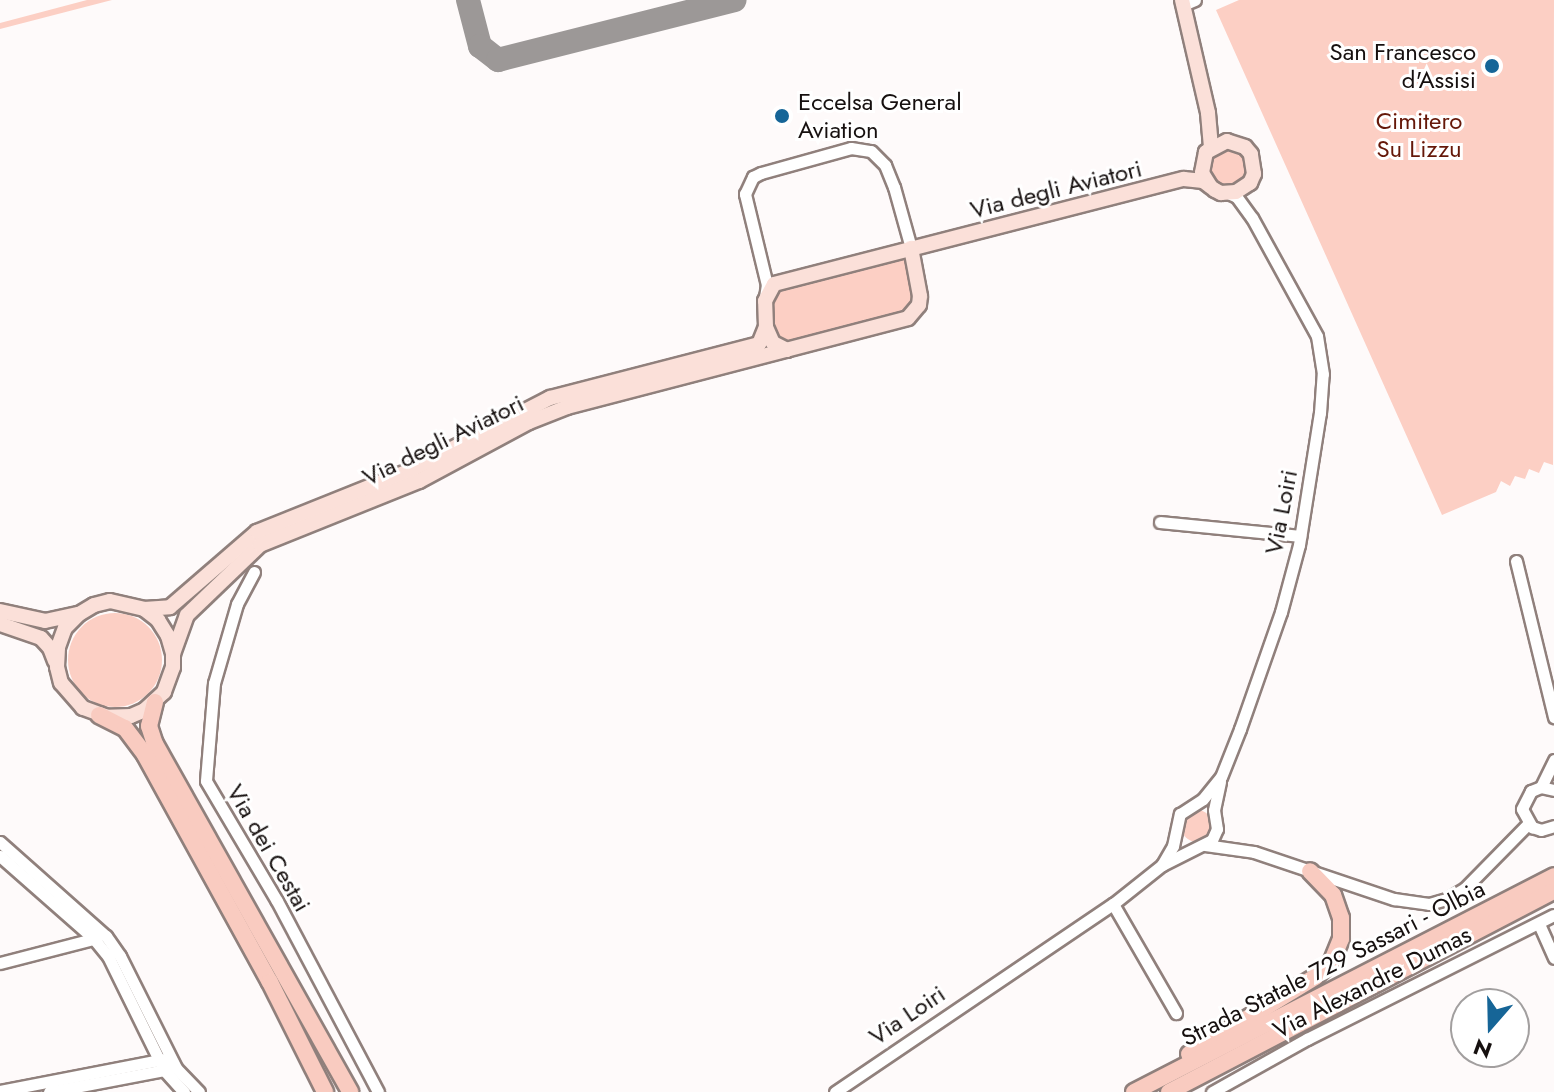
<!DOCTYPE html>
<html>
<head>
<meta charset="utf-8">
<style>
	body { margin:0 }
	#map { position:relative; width:1554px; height:1092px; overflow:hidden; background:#fefafa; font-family:Jost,sans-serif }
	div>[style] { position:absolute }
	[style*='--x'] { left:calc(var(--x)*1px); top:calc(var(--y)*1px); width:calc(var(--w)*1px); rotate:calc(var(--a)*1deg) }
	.green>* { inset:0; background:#fccfc4 }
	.round { border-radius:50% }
	.taxiway>* { height:24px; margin:-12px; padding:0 12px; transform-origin:12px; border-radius:12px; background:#9c9897 }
	.roads { filter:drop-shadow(2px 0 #90807c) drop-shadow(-2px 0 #90807c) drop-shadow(0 2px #90807c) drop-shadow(0 -2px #90807c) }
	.minor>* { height:11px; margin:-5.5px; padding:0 5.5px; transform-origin:5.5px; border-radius:5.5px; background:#fff }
	.major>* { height:14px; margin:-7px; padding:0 7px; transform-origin:7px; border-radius:7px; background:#fbe0d9 }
	.highway>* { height:16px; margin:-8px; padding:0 8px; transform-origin:8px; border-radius:8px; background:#f9cbc0 }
	.dots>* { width:22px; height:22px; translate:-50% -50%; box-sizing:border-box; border:4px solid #fff; border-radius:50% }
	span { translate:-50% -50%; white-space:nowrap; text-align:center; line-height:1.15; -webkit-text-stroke:6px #fff; paint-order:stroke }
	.poi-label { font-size:24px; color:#16100f }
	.right { translate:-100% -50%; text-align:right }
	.left { translate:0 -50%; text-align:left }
	.park-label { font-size:24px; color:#651809 }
	.street-label { font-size:24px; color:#16100f }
	.north { position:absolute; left:1450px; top:988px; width:80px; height:80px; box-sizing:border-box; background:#fff; border:2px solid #a29f9f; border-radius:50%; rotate:200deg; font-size:22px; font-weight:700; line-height:32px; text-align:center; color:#16100f }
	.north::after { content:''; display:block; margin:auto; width:28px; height:36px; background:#166597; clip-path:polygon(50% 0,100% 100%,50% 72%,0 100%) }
</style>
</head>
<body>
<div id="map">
	<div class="green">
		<div style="clip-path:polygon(87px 0,112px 0,0 29px,0 23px)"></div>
		<div style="clip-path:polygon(1239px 0,1554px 0,1553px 465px,1544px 462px,1539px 473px,1529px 469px,1525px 479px,1515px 476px,1510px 486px,1501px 481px,1496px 492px,1442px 515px,1216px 10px)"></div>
		<div class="round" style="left:1208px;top:147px;width:40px;height:40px"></div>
		<div style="clip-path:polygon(902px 258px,908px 262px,915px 292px,912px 304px,905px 313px,787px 344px,775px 339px,769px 311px,772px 298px,783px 288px)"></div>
		<div class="round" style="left:68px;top:613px;width:94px;height:94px"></div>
		<div class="round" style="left:1181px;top:810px;width:32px;height:32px"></div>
	</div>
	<div class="taxiway">
		<div style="--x:468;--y:0;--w:48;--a:75.4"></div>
		<div style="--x:480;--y:46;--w:23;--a:38"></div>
		<div style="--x:498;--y:60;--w:244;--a:-14.2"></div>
	</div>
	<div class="roads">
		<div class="minor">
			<div style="--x:1183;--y:5;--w:13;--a:-23"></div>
			<div style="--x:765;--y:297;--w:12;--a:-81"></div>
			<div style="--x:767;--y:285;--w:94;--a:-103.6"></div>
			<div style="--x:745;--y:194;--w:19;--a:-65"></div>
			<div style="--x:753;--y:177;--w:9;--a:-27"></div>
			<div style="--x:761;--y:173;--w:93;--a:-15.5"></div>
			<div style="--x:851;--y:148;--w:20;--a:9"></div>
			<div style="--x:871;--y:151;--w:20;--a:45"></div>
			<div style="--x:885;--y:165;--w:24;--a:68"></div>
			<div style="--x:894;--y:187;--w:63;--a:74.4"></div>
			<div style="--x:1160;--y:522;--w:141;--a:5.7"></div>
			<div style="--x:1516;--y:561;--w:161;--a:76.3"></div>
			<div style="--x:254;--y:572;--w:36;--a:118"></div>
			<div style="--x:237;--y:604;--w:82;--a:106.2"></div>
			<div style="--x:214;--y:683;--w:98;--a:94.7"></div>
			<div style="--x:206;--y:781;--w:139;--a:59.4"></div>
			<div style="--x:277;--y:901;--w:216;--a:62.1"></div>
			<div style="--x:1541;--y:787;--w:30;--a:-64"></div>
			<div style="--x:1554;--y:790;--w:13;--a:-167"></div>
			<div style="--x:1541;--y:787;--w:11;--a:158"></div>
			<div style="--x:1531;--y:791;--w:20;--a:117"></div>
			<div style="--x:1522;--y:809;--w:21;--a:61"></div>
			<div style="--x:1532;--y:827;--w:9;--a:18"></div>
			<div style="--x:1541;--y:830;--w:14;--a:-17"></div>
			<div style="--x:0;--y:842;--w:142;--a:41.6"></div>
			<div style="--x:106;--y:936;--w:24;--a:55"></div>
			<div style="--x:120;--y:956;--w:125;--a:63.4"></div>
			<div style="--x:176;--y:1068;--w:33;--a:46"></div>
			<div style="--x:1205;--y:845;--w:49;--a:8.1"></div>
			<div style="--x:1254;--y:852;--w:148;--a:18.6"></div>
			<div style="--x:1394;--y:899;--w:35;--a:8"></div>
			<div style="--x:1429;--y:904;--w:19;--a:-16"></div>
			<div style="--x:1447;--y:899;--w:21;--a:-31"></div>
			<div style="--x:1465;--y:888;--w:90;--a:-45.5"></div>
			<div style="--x:0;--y:856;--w:125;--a:41.4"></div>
			<div style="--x:94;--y:939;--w:22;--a:51"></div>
			<div style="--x:108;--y:956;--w:127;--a:63.8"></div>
			<div style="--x:164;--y:1070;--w:30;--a:48"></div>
			<div style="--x:1162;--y:865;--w:22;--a:-60"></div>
			<div style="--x:1173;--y:846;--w:33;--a:-78"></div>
			<div style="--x:1180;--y:814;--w:27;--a:-33"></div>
			<div style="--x:1203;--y:799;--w:28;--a:-51"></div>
			<div style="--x:1221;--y:777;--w:52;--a:-68.4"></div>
			<div style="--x:1240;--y:729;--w:124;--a:-70.7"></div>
			<div style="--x:1281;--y:612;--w:69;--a:-75"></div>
			<div style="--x:1299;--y:545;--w:134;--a:-81"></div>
			<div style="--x:1320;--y:413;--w:39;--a:-86"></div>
			<div style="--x:1323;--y:374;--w:38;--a:-99"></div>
			<div style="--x:1317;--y:336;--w:135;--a:-118.8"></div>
			<div style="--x:1252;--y:218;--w:26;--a:-126"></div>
			<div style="--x:1237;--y:197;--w:10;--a:-156"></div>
			<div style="--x:1113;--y:904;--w:126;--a:60"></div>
			<div style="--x:1539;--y:924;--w:37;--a:66"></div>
			<div style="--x:0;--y:963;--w:100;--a:-14.5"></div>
			<div style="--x:0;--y:1091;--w:167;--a:-11"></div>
			<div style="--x:49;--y:1092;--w:117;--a:-10.8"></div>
			<div style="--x:164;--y:1070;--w:8;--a:-50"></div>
			<div style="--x:835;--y:1092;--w:336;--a:-34.1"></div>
			<div style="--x:1113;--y:904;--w:63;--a:-38.5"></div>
			<div style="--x:1162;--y:865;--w:56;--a:-26.6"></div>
			<div style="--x:1212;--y:840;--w:12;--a:-66"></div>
			<div style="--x:1217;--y:829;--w:19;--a:-99"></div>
			<div style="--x:1214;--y:810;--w:29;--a:-78"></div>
			<div style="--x:1212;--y:1092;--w:109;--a:-29.2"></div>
			<div style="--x:1307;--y:1039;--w:276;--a:-26.7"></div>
		</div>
		<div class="major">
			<div style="--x:1182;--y:0;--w:116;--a:77"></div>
			<div style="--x:1208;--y:113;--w:34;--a:85"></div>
			<div style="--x:787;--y:350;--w:16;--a:-153"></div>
			<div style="--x:773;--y:343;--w:17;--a:-114"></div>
			<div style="--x:766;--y:327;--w:26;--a:-92"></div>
			<div style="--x:765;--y:301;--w:19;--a:-62"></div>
			<div style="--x:774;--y:284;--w:423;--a:-14.4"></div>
			<div style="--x:1184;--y:179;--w:19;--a:6"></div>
			<div style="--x:1203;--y:181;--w:15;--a:37"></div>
			<div style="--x:1215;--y:190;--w:7;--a:27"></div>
			<div style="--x:1221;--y:193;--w:15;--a:-4"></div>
			<div style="--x:1236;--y:192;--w:17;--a:-33"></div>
			<div style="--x:1250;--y:183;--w:10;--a:-66"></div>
			<div style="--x:1254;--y:174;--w:20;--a:-99"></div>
			<div style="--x:1251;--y:154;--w:9;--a:-131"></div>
			<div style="--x:1245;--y:147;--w:19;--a:-162"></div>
			<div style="--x:1227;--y:141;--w:24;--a:152"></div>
			<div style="--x:1206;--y:152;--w:21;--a:101"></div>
			<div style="--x:1202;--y:173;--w:15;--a:58"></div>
			<div style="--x:144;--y:609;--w:18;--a:38"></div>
			<div style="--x:158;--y:620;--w:19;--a:58"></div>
			<div style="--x:168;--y:636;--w:19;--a:74"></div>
			<div style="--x:173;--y:654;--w:13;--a:90"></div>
			<div style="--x:173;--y:667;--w:27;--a:110"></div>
			<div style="--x:164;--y:692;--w:26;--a:137"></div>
			<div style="--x:145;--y:710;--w:15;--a:157"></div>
			<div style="--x:131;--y:716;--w:23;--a:178"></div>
			<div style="--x:108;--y:717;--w:27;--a:-160"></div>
			<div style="--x:83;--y:708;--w:33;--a:-131"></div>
			<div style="--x:61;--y:683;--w:16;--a:-104"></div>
			<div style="--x:57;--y:667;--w:20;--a:-87"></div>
			<div style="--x:58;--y:647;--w:20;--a:-70"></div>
			<div style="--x:65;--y:628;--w:20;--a:-45"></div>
			<div style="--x:79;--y:614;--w:17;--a:-31"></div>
			<div style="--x:94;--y:605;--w:16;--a:-14"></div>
			<div style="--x:110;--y:601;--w:35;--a:13"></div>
			<div style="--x:144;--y:609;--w:26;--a:-4"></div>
			<div style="--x:170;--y:607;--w:115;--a:-40.8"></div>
			<div style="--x:257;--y:532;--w:164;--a:-21.9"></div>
			<div style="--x:409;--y:471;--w:159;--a:-27.4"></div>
			<div style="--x:550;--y:398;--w:216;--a:-14.5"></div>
			<div style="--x:759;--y:344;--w:18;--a:-68"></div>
			<div style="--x:0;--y:611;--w:46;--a:12.5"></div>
			<div style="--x:45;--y:621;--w:34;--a:-12"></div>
			<div style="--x:0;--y:624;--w:43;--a:18.9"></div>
			<div style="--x:41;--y:638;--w:13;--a:48"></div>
			<div style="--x:50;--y:648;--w:14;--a:69"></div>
			<div style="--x:173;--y:654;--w:41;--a:-70.3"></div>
			<div style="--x:187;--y:615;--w:101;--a:-43.8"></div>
			<div style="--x:260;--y:545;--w:171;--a:-21.9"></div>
			<div style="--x:419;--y:481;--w:125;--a:-28.2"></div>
			<div style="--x:529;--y:422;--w:41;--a:-21.5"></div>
			<div style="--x:567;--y:407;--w:352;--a:-14.6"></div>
			<div style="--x:908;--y:318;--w:17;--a:-50"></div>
			<div style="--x:919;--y:305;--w:9;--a:-84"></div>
			<div style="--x:920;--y:296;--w:49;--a:-100.6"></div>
		</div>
		<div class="highway">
			<div style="--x:155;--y:702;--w:25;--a:104"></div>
			<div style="--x:149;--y:726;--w:19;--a:72"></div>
			<div style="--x:155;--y:744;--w:399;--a:60.7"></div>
			<div style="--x:99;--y:715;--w:29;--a:27"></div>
			<div style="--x:125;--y:728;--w:34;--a:53"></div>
			<div style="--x:145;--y:755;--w:259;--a:61.2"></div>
			<div style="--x:270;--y:982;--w:123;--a:63.4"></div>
			<div style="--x:1189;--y:1054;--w:148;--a:-31.4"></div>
			<div style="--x:1315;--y:977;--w:23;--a:-43"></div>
			<div style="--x:1332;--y:961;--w:24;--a:-68"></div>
			<div style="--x:1341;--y:939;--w:21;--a:-90"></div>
			<div style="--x:1341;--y:918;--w:24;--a:-109"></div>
			<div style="--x:1333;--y:895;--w:33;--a:-134"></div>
			<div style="--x:1134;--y:1092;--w:472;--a:-27.2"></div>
			<div style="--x:1169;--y:1092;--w:434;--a:-27.6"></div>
		</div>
	</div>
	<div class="dots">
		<div style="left:1492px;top:66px;background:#166597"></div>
		<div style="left:782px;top:116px;background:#166597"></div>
	</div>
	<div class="poi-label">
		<span class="right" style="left:1476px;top:66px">San Francesco<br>d'Assisi</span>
		<span class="left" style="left:798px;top:116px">Eccelsa General<br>Aviation</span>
	</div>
	<div class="park-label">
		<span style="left:1419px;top:135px">Cimitero<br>Su Lizzu</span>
	</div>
	<div class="street-label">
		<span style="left:1056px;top:189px;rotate:-14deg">Via degli Aviatori</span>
		<span style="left:443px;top:440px;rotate:-26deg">Via degli Aviatori</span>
		<span style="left:1281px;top:512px;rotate:-79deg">Via Loiri</span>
		<span style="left:269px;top:848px;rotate:60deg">Via dei Cestai</span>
		<span style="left:1333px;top:963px;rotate:-27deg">Strada Statale 729 Sassari - Olbia</span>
		<span style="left:1372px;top:982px;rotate:-27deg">Via Alexandre Dumas</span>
		<span style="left:907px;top:1015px;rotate:-34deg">Via Loiri</span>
	</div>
	<div class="north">N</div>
</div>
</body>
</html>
